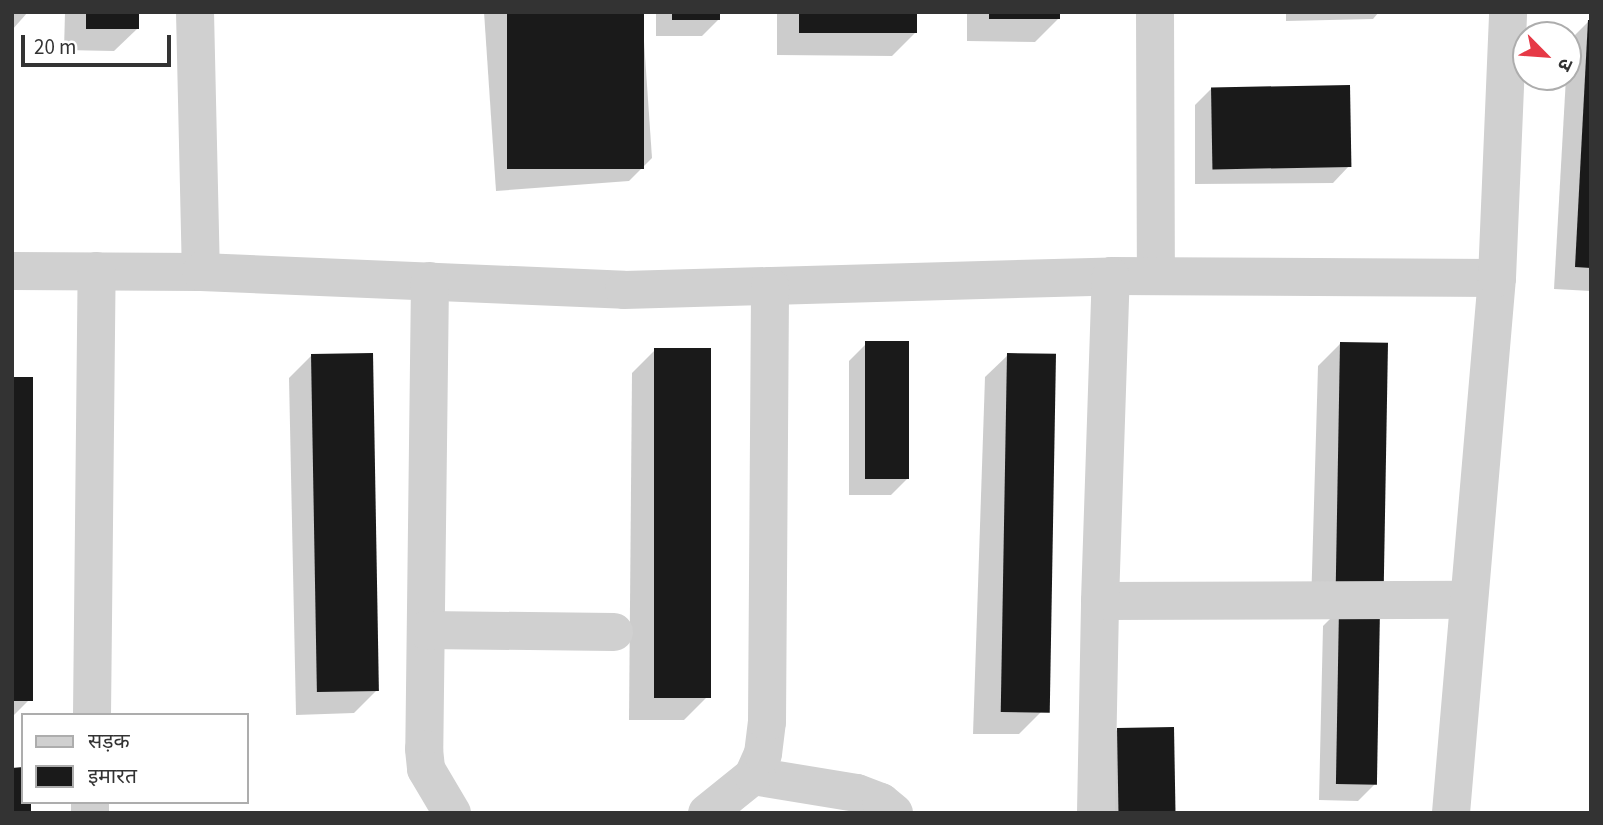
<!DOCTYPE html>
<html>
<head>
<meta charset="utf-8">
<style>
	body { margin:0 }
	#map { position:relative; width:1603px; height:825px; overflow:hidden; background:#fff; font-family:"Source Sans 3","Noto Sans Devanagari",sans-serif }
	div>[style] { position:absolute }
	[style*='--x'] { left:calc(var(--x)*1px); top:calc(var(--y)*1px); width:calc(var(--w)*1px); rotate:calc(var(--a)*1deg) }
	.shadow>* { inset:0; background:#0003 }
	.building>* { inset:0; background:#1a1a1a; transform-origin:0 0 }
	.minor>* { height:38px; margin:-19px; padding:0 19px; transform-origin:19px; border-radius:19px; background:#d0d0d0 }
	span { translate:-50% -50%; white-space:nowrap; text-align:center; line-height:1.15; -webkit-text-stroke:7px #fff; paint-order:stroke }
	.frame { position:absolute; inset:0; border:14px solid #333; pointer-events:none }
	.legend { position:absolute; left:21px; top:713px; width:228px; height:91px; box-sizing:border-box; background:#fff; border:2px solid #adadad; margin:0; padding:9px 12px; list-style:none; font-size:21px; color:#333 }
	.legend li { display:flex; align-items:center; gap:14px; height:35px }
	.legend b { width:35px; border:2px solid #adadad }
	.north { position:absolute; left:1512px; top:21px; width:70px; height:70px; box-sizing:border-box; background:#fff; border:2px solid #adadad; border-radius:50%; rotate:115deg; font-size:19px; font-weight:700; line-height:28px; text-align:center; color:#333 }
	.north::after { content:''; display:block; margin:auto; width:24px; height:32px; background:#e63946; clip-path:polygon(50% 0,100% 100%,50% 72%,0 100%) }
	.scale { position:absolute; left:21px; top:35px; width:150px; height:32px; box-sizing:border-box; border:4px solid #333; border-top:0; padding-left:9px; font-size:21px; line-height:24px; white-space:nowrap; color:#333; -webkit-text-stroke:5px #fff; paint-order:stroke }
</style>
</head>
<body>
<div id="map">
	<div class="shadow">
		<div style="clip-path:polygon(12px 12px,28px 12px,12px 30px)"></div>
		<div style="clip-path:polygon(65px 12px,137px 12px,137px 29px,114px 51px,64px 50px)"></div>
		<div style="clip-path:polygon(484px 12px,642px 12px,652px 158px,629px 181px,496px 191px)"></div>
		<div style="clip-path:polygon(656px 12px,719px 12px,719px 19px,702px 36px,656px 36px)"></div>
		<div style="clip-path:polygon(777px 12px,915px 12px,915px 33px,892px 56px,777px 55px)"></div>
		<div style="clip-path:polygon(967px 12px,1058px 12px,1058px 19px,1035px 42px,967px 41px)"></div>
		<div style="clip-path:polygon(1286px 12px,1379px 12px,1373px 19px,1286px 21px)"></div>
		<div style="clip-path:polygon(1588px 22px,1591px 291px,1554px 289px,1568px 42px)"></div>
		<div style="clip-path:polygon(1211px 89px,1349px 166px,1333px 183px,1195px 184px,1195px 105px)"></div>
		<div style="clip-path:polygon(1341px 343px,1375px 784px,1358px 801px,1319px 800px,1323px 626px,1342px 607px,1311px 606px,1318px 366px)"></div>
		<div style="clip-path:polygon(866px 344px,908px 478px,891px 495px,849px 495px,849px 361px)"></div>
		<div style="clip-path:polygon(655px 350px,706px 698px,684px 720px,629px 720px,632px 373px)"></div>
		<div style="clip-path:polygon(312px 355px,377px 690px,354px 713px,296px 715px,289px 378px)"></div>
		<div style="clip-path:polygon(1008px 355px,1041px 712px,1019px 734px,973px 734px,985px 377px)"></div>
		<div style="clip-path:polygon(12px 378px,29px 700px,12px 717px)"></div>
		<div style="clip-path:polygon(1118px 729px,1173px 813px,1096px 813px,1095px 752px)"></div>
	</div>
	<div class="building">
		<div style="left:86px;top:12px;width:53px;height:17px"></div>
		<div style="left:507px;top:12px;width:137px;height:157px"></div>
		<div style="left:672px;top:12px;width:48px;height:8px"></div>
		<div style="left:799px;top:12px;width:118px;height:21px"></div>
		<div style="left:989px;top:12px;width:71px;height:7px"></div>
		<div style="clip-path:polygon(1588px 20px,1591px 20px,1591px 268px,1575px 267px)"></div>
		<div style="left:1350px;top:85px;width:82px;height:139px;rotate:89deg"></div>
		<div style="left:909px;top:341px;width:138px;height:44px;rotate:90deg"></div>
		<div style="left:1340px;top:342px;width:48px;height:242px;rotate:1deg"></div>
		<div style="left:654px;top:348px;width:57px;height:350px"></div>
		<div style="left:373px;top:353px;width:338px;height:62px;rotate:89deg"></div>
		<div style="left:1007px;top:353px;width:49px;height:359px;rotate:1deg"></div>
		<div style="left:12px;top:377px;width:21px;height:324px"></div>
		<div style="left:1339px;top:608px;width:41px;height:176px;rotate:1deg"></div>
		<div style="left:1174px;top:727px;width:86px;height:57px;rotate:89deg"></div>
		<div style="clip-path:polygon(23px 767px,23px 802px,31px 802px,31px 813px,12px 813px,12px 768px)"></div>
	</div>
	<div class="minor">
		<div style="--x:195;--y:12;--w:260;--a:88.7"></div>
		<div style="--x:1155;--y:12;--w:264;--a:89.8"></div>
		<div style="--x:12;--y:271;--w:189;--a:0.3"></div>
		<div style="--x:201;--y:272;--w:423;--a:2.4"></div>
		<div style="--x:624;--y:290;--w:487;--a:-1.6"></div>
		<div style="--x:1111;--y:276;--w:386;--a:0.3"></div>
		<div style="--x:430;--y:281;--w:468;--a:90.7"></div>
		<div style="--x:424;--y:749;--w:20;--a:84"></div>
		<div style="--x:426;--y:769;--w:51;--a:59.4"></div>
		<div style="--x:1100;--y:601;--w:369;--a:-0.2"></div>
		<div style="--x:426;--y:630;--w:188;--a:0.6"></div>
		<div style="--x:92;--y:715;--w:444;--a:-89.4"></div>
		<div style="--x:753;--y:776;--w:105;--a:9.3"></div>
		<div style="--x:857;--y:793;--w:26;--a:21"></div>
		<div style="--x:881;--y:802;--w:17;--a:40"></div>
		<div style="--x:90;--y:813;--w:11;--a:-90"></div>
		<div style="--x:707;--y:813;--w:59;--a:-38.8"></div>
		<div style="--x:753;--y:776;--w:24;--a:-66"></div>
		<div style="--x:763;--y:754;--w:32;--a:-83"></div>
		<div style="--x:767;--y:722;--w:436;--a:-89.6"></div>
		<div style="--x:1096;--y:813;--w:212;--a:-88.9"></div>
		<div style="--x:1100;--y:601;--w:325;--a:-88.1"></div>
		<div style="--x:1451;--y:813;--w:537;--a:-85.09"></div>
		<div style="--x:1497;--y:278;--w:266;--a:-87.6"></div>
	</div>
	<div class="frame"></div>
	<ul class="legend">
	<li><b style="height:9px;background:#d0d0d0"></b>सड़क</li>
	<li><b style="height:19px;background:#1a1a1a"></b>इमारत</li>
	</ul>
	<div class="north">उ</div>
	<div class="scale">20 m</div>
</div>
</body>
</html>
